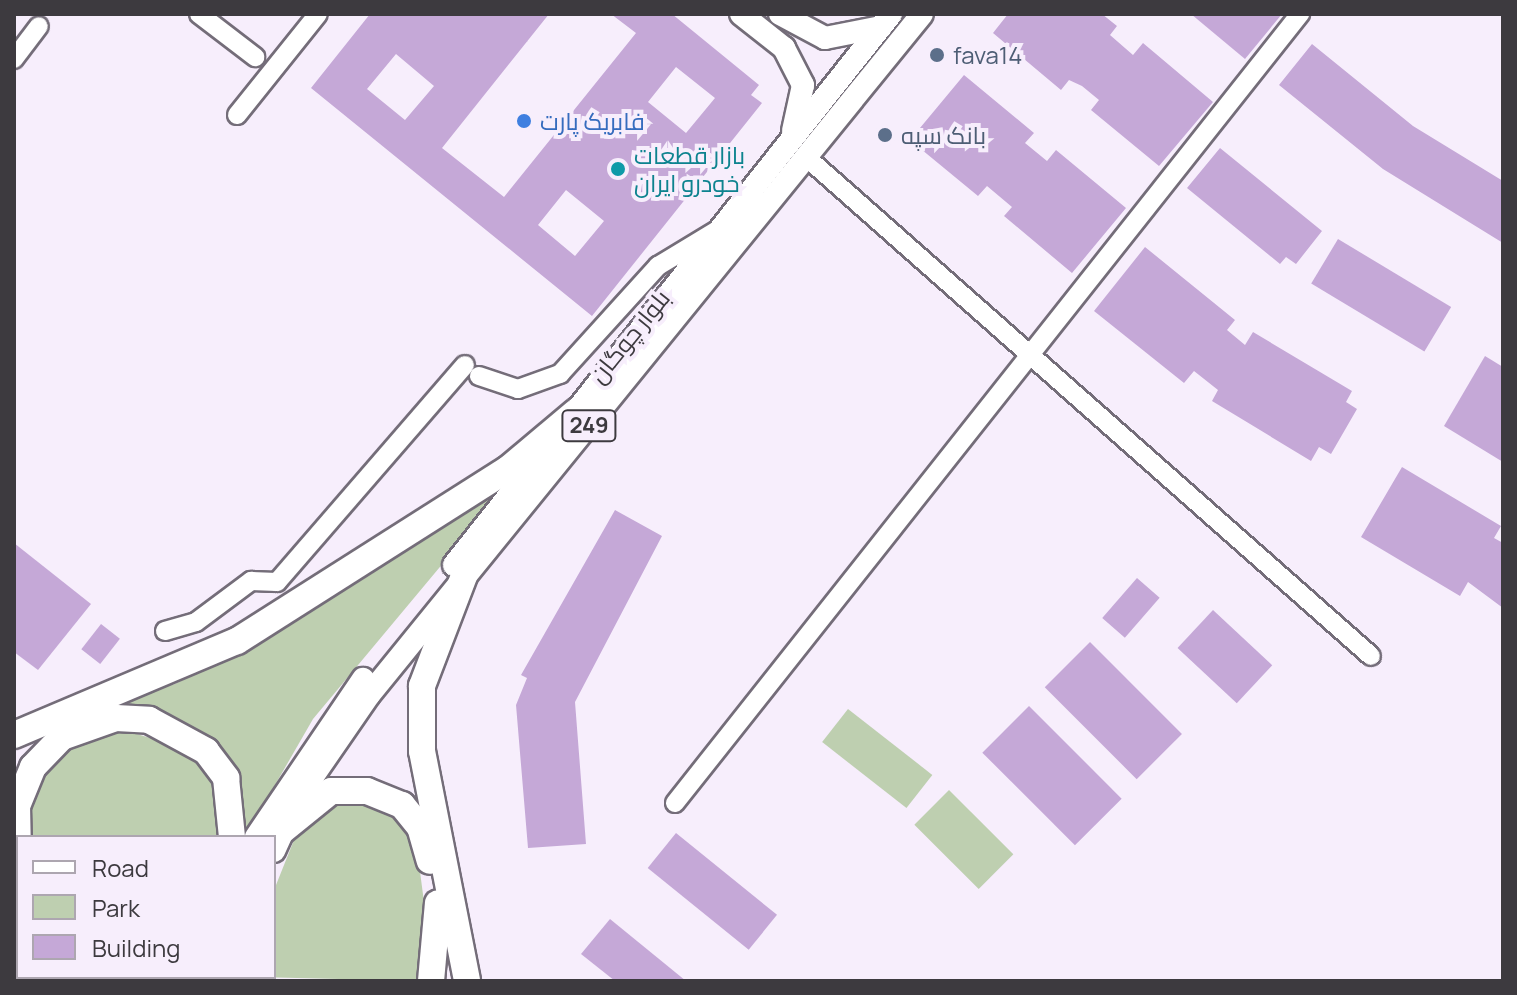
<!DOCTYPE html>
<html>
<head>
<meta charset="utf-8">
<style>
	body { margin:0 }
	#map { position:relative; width:1517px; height:995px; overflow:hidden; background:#f7eefc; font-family:Manrope,Cairo,sans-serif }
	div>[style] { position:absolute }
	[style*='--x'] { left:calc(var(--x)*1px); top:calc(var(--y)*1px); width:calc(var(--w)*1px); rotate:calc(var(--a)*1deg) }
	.green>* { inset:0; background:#becfb0; transform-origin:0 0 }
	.building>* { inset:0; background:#c5a8d7; transform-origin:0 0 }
	.roads { filter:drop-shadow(2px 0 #746d79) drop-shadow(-2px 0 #746d79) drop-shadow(0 2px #746d79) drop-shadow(0 -2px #746d79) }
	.minor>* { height:18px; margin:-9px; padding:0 9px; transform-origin:9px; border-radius:9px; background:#fff }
	.major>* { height:22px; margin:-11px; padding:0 11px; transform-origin:11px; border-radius:11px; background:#fff }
	.highway>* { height:26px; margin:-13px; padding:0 13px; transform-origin:13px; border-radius:13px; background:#fff }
	.bridges { filter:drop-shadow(2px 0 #746d79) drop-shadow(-2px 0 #746d79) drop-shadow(0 2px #746d79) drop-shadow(0 -2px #746d79) }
	.major-bridge>* { height:22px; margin:-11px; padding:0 11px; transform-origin:11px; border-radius:11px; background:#fff }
	.dots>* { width:22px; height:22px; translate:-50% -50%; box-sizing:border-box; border:4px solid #f7eefc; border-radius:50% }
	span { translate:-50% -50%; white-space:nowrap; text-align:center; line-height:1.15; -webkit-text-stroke:8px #f7eefc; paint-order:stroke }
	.shield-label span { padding:2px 6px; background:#f7eefc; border:2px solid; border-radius:6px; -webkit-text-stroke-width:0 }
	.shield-label { font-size:22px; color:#3d3a3f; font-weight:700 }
	.service-label { font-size:24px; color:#4e5e75 }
	.left { translate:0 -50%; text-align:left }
	.shop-label { font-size:24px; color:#366cbe }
	.culture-label { font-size:24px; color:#0d838f }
	.street-label { font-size:24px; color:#3d3a3f }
	.frame { position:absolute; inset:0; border:16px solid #3d3a3f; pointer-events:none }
	.legend { position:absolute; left:16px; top:835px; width:260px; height:144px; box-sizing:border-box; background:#f7eefc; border:2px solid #ada6b0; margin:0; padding:10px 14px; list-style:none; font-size:24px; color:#3d3a3f }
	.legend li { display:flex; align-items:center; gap:16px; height:40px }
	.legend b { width:40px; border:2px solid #ada6b0 }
</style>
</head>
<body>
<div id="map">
	<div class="green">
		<div style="clip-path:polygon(510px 483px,313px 719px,245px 837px,226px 759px,190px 725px,157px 709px,111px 703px,175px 684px,265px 637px)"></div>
		<div style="left:848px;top:709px;width:107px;height:42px;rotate:38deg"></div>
		<div style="clip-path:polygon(120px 729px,184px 748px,215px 777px,221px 837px,25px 837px,36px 776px,75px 742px)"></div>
		<div style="left:949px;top:790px;width:91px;height:49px;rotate:45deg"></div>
		<div style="clip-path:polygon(336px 801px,369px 802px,401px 818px,416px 841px,430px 948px,423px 981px,255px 977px,274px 977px,274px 890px,296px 835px)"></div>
	</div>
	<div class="building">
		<div style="clip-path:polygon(evenodd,370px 14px,549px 14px,442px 148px,504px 197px,636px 33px,611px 14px,672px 14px,759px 85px,751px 95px,762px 103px,592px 316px,311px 88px,370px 14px,396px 54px,434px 86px,405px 120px,367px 89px,396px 54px,370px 14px,676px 67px,715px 98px,686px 133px,648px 102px,676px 67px,370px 14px,566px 190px,604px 221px,575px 256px,538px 225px,566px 190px)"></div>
		<div style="clip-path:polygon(1008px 14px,1102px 14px,1117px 26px,1110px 35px,1133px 55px,1143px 43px,1213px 102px,1159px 166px,1091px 110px,1099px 100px,1082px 86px,1069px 80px,1061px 90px,993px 33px)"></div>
		<div style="clip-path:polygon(1191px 14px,1282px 14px,1245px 59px)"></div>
		<div style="clip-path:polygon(1312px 44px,1413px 126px,1503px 181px,1503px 243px,1383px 169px,1279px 85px)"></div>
		<div style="clip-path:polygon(964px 75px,1034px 133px,1025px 143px,1047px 161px,1056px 150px,1126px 208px,1072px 273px,1004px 216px,1012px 207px,987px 186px,978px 196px,910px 140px)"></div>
		<div style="clip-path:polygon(1220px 148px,1322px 231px,1296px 264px,1286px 257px,1280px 264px,1187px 188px)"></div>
		<div style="left:1338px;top:239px;width:132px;height:52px;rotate:31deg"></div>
		<div style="clip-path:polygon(1145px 247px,1235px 320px,1227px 330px,1245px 345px,1253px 332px,1352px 391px,1346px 402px,1357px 409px,1331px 454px,1319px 447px,1311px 461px,1212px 401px,1218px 390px,1194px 371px,1184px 383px,1094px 311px)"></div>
		<div style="clip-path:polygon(1485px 356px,1503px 367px,1503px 462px,1444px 426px)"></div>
		<div style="clip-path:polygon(1402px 467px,1501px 526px,1494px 538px,1503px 543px,1503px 608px,1468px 582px,1460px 596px,1361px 537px)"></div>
		<div style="clip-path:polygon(615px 510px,662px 536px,575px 702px,586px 844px,528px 848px,516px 705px,527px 678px,521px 675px)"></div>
		<div style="clip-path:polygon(14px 543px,91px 604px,38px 670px,14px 652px)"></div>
		<div style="left:1137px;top:578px;width:30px;height:53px;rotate:41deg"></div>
		<div style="left:1213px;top:610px;width:81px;height:52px;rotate:43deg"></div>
		<div style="left:101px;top:624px;width:24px;height:32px;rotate:38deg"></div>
		<div style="left:1090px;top:642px;width:130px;height:64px;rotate:45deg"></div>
		<div style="left:1029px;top:706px;width:131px;height:66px;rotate:45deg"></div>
		<div style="left:676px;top:833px;width:130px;height:45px;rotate:39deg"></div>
		<div style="clip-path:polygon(610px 919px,686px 981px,615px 981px,581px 954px)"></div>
	</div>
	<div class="roads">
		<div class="minor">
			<div style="--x:199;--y:14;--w:71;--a:37.5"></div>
			<div style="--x:14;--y:59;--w:41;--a:-52.9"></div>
			<div style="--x:237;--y:115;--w:129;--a:-51.3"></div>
			<div style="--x:805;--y:156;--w:755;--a:41.46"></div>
			<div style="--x:479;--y:376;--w:41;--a:18.4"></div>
			<div style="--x:518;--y:389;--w:45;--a:-19.7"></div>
			<div style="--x:560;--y:374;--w:146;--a:-47.8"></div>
			<div style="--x:658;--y:266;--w:71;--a:-31.2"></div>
			<div style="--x:165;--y:631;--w:32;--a:-16"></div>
			<div style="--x:196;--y:622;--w:69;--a:-36.7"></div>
			<div style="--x:251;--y:581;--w:26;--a:2"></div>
			<div style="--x:277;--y:582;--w:287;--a:-49.1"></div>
			<div style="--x:675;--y:803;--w:1007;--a:-51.62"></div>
		</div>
		<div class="major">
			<div style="--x:741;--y:14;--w:55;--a:38.3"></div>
			<div style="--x:784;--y:48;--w:42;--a:62.8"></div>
			<div style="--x:803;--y:85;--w:47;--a:102.3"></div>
			<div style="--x:780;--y:14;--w:51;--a:28.1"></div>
			<div style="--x:825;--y:38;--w:57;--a:-11.1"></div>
			<div style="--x:454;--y:565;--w:703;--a:-51.58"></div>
			<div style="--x:256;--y:837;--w:191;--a:-55.9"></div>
			<div style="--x:274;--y:851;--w:58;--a:-65.6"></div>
			<div style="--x:298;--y:798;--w:125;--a:-55.4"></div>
			<div style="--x:369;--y:695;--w:877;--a:-50.92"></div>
			<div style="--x:221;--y:981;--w:4;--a:-63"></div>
		</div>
		<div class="highway">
			<div style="--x:464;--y:576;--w:118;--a:110.9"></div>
			<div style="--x:422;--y:686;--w:65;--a:90"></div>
			<div style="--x:422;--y:751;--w:234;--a:78.9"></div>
			<div style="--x:14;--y:735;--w:242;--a:-22.9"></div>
			<div style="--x:237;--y:641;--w:321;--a:-32.4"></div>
			<div style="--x:508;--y:469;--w:89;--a:-40"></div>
			<div style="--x:283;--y:830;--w:62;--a:-39.1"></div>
			<div style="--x:331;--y:791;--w:36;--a:0"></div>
			<div style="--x:367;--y:791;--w:38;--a:22"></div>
			<div style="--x:402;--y:805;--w:28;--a:51"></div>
			<div style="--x:420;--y:827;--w:35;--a:74"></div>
			<div style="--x:18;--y:853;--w:47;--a:-91.2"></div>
			<div style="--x:17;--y:806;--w:42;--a:-67.7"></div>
			<div style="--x:33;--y:767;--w:42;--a:-46"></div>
			<div style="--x:62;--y:737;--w:57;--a:-19.4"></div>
			<div style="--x:116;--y:718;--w:33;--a:3"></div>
			<div style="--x:149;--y:720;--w:65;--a:28.5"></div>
			<div style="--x:206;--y:751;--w:34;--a:53"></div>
			<div style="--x:226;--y:778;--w:59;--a:84.2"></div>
			<div style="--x:14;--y:908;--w:4;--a:27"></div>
			<div style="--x:14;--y:951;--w:4;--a:14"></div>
			<div style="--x:76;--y:977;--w:10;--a:24"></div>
			<div style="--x:431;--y:981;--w:78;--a:-84.9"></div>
		</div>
	</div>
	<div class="bridges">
		<div class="major-bridge">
			<div style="--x:186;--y:981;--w:4;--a:-63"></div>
		</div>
	</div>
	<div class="dots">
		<div style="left:937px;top:55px;background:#5c6f8a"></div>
		<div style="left:524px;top:121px;background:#3f7fe0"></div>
		<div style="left:885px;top:135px;background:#5c6f8a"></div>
		<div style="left:618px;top:169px;background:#0f9aa8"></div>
	</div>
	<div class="shield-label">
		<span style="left:589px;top:426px">249</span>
	</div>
	<div class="service-label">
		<span class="left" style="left:953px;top:55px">fava14</span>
		<span class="left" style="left:901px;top:135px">بانک سپه</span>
	</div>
	<div class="shop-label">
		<span class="left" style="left:540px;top:121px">فابریک پارت</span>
	</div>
	<div class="culture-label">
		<span class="left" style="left:634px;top:169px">بازار قطعات<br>خودرو ایران</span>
	</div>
	<div class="street-label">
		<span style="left:629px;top:336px;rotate:-51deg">بلوار چوگان</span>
	</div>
	<div class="frame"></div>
	<ul class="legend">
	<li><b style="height:10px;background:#fff"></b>Road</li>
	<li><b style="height:22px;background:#becfb0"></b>Park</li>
	<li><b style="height:22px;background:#c5a8d7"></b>Building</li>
	</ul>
</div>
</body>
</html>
